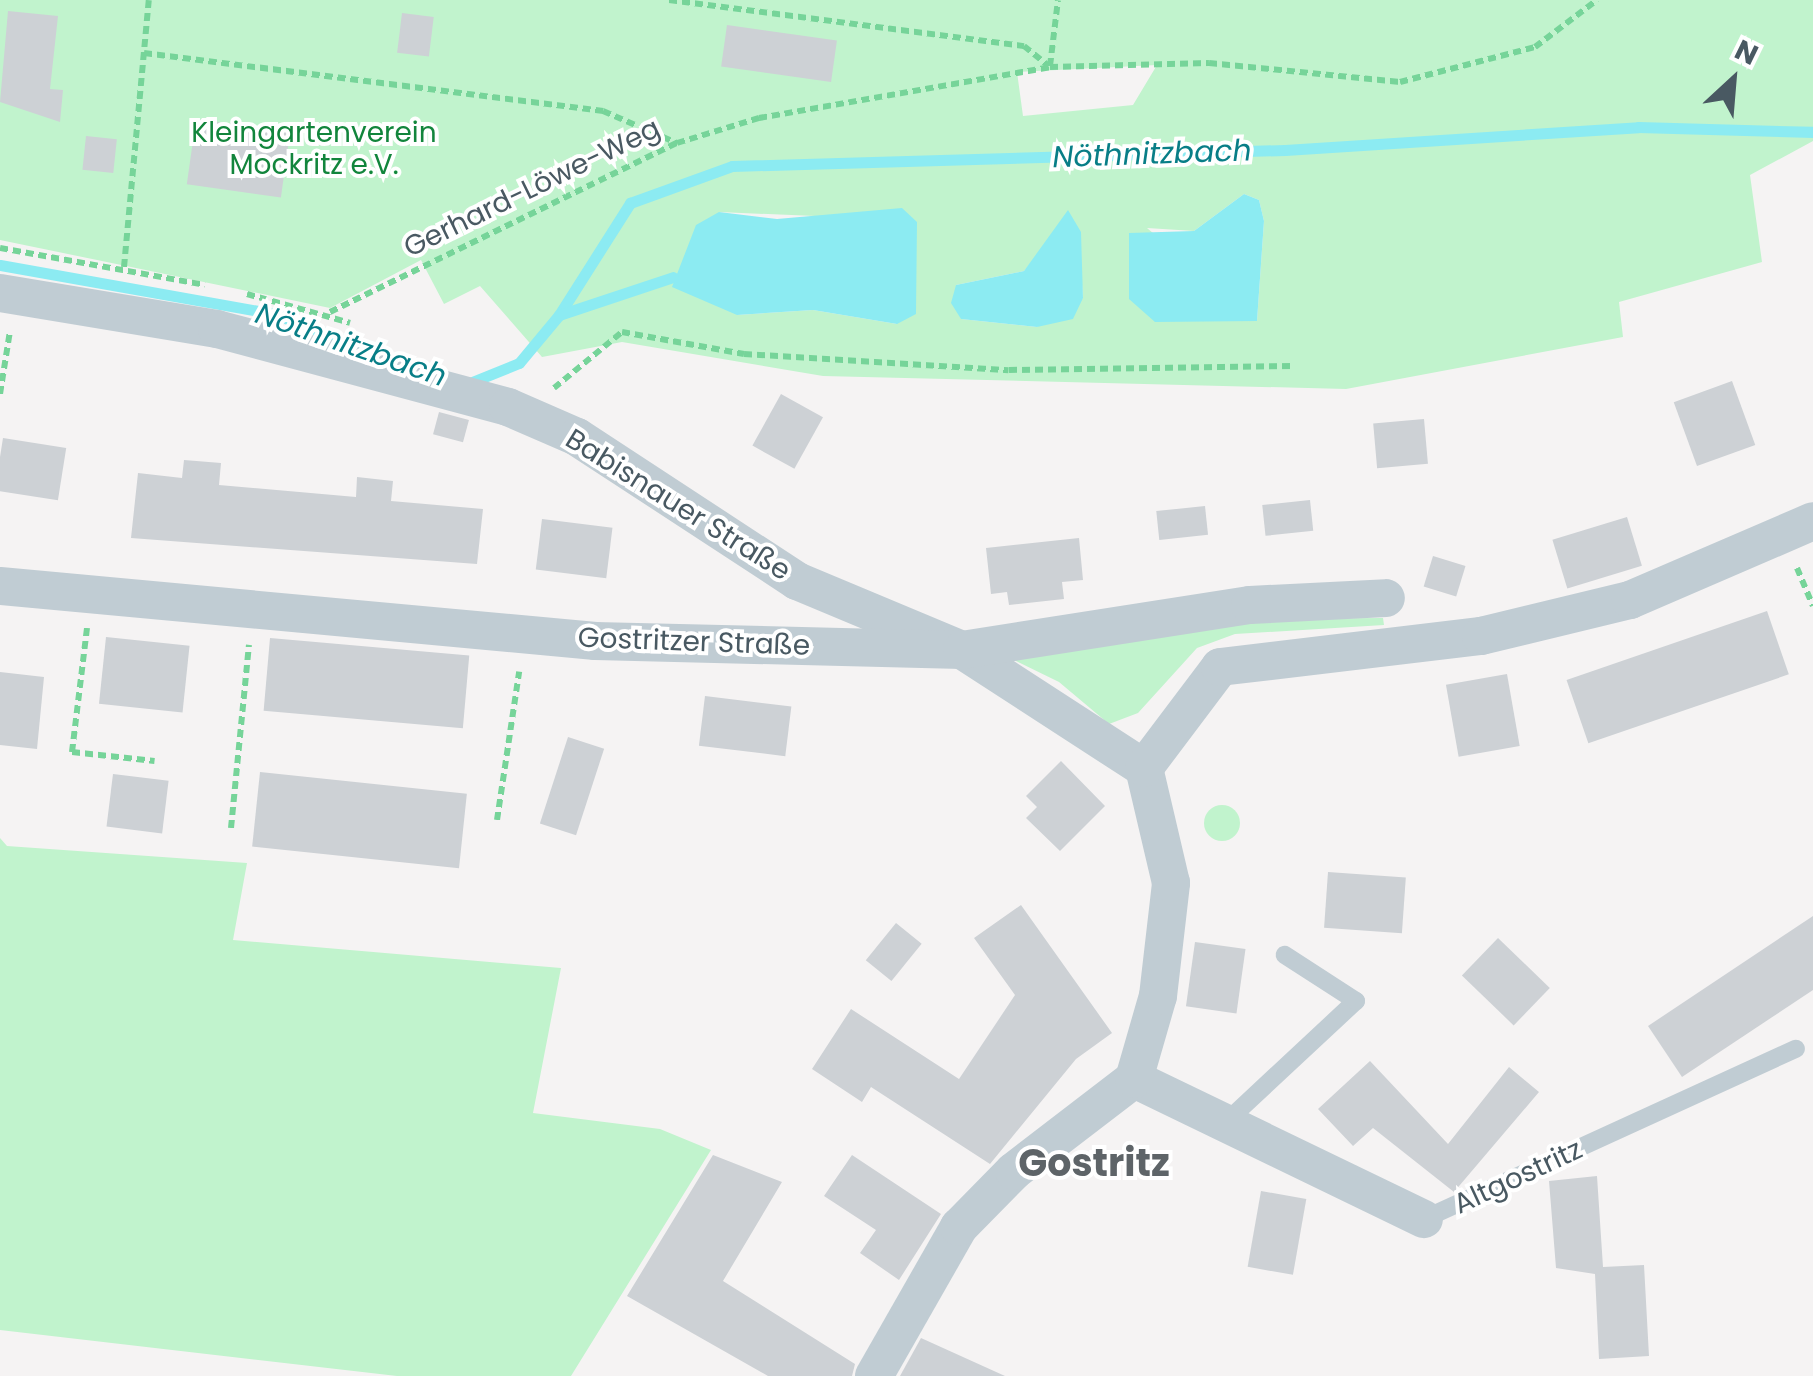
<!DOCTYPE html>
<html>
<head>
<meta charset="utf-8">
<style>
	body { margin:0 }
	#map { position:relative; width:1813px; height:1376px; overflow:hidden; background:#f5f3f3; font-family:Poppins,sans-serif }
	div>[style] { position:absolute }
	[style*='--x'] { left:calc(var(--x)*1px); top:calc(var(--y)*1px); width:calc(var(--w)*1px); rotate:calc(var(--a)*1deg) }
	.green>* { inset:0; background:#c1f3cd }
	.round { border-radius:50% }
	.water>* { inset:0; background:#8cebf2 }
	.stream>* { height:11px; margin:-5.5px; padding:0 5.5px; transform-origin:5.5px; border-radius:5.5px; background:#8cebf2 }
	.building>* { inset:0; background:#cdd1d5; transform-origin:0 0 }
	.path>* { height:6px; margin-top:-3px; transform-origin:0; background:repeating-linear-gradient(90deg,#76d499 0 8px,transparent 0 13px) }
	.service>* { height:18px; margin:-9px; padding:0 9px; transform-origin:9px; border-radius:9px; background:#c0ccd3 }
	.minor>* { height:38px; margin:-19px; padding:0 19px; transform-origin:19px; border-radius:19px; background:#c0ccd3 }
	span { translate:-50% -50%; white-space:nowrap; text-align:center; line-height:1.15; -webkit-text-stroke:8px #fff; paint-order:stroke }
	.park-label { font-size:28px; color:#12853c }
	.street-label { font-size:28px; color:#495962 }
	.water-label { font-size:30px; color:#087e87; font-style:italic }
	.district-label { font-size:38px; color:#5e6468; font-weight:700 }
	.north { position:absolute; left:1683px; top:30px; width:100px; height:100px; -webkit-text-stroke:8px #fff; paint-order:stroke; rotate:26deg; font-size:28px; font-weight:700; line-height:40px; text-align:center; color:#495962 }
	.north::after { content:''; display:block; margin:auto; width:35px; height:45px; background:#495962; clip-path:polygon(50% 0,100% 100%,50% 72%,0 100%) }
</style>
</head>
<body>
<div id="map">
	<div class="green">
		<div style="clip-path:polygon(evenodd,0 0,1813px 0,1813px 141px,1750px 175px,1762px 262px,1619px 302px,1623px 337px,1346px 389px,823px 376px,622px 342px,542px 357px,480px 286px,444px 304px,421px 260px,330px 308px,0 240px,0 0,1157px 65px,1133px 105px,1023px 116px,1017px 72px,1157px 65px,0 0,1244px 194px,1259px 200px,1264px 221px,1257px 321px,1147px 228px,1194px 231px,1244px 194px,0 0,719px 212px,815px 216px,897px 324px,813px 310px,737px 315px,719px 212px,0 0,1042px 250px,1081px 270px,1083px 298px,1037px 327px,961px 319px,956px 285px,1024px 271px,1042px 250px)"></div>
		<div style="clip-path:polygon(1383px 618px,1384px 625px,1235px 634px,1197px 648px,1138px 713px,1109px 724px,1059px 682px,1010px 658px,1231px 619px)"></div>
		<div class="round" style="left:1204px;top:805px;width:36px;height:36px"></div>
		<div style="clip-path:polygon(0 838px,7px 846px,247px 863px,233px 940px,561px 968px,533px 1113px,660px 1129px,711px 1150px,571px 1376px,397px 1376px,0 1330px)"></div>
	</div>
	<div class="water">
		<div style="clip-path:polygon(1244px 194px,1259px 200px,1264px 221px,1257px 321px,1155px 322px,1129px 299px,1129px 233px,1194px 231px)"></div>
		<div style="clip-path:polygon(902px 208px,917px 222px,916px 314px,897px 324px,813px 310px,737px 315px,672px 287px,696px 225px,719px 212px,777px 219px)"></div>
		<div style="clip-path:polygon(1068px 210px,1081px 232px,1083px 298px,1073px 319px,1037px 327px,961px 319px,951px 303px,956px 285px,1024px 271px)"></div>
	</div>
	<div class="stream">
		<div style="--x:0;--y:265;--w:279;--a:10.1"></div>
		<div style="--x:275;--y:314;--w:121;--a:20.8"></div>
		<div style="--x:559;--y:315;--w:133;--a:-57.6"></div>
		<div style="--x:630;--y:203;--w:109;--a:-19.9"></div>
		<div style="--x:732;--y:166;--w:553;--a:-1.66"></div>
		<div style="--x:1285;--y:150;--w:354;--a:-3.7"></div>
		<div style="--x:1638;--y:127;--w:175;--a:1.6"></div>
		<div style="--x:467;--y:384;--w:56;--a:-22"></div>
		<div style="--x:519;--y:363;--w:62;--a:-50.2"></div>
		<div style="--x:559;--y:315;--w:120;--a:-18.4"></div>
	</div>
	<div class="building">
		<div style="clip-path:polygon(8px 11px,58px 16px,50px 89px,63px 90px,60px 122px,0 102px)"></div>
		<div style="left:402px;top:13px;width:32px;height:40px;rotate:7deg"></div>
		<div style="left:727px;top:25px;width:111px;height:42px;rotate:8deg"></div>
		<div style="left:196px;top:119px;width:95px;height:66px;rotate:8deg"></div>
		<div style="left:86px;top:136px;width:31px;height:34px;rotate:6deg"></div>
		<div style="left:1732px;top:381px;width:68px;height:62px;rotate:70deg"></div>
		<div style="left:781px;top:394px;width:48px;height:59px;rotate:29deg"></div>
		<div style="left:439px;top:412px;width:31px;height:23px;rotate:15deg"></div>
		<div style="left:1424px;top:419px;width:45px;height:51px;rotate:85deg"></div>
		<div style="left:3px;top:438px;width:64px;height:53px;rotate:9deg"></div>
		<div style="clip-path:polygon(184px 460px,221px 463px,219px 485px,356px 497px,357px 477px,393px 481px,391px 501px,483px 509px,477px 564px,131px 538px,138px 473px,182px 478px)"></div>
		<div style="left:1310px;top:500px;width:31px;height:48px;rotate:84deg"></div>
		<div style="left:1205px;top:506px;width:29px;height:49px;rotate:84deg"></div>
		<div style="left:1627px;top:517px;width:51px;height:78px;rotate:73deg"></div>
		<div style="left:542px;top:519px;width:71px;height:51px;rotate:7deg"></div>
		<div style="clip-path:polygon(1079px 538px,1083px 580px,1062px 582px,1064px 599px,1009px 605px,1007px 592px,991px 594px,986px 548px)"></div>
		<div style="left:1433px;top:556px;width:34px;height:32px;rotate:17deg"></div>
		<div style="left:1767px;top:611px;width:67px;height:212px;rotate:71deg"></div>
		<div style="left:106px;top:637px;width:84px;height:67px;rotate:6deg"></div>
		<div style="left:270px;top:638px;width:200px;height:73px;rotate:5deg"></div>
		<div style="clip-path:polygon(0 672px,44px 677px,37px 749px,0 745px)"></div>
		<div style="left:1507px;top:674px;width:73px;height:62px;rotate:80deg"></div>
		<div style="left:705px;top:696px;width:87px;height:50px;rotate:7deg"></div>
		<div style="left:568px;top:737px;width:38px;height:91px;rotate:18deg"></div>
		<div style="clip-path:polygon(1061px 761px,1105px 806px,1060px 851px,1026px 818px,1037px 807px,1026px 796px)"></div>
		<div style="left:260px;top:772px;width:208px;height:75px;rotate:6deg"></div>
		<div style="left:113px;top:774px;width:56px;height:53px;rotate:7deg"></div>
		<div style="left:1328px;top:872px;width:78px;height:56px;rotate:4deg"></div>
		<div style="clip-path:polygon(1021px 905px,1112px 1033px,1076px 1059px,990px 1164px,871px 1087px,862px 1102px,812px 1069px,851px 1009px,959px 1079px,1015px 995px,974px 938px)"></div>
		<div style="clip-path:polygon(1813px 916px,1813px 990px,1682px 1077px,1648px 1026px)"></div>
		<div style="left:896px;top:923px;width:33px;height:48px;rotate:39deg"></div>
		<div style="left:1498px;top:938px;width:72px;height:52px;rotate:44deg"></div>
		<div style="left:1195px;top:942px;width:51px;height:65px;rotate:8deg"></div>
		<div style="clip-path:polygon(1370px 1061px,1448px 1144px,1509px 1067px,1539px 1092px,1454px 1192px,1373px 1128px,1353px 1146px,1318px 1109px)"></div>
		<div style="clip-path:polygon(713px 1155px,782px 1182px,723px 1281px,855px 1364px,852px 1376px,768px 1376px,627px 1296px)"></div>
		<div style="clip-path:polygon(852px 1155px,941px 1214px,899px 1280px,860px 1253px,876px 1230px,824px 1196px)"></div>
		<div style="clip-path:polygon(1597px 1176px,1603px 1267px,1644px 1265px,1649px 1356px,1599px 1359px,1595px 1274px,1556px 1268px,1549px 1181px)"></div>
		<div style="left:1261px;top:1191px;width:46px;height:77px;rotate:10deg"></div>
		<div style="clip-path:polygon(921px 1338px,1005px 1376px,900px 1376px)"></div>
	</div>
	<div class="path">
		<div style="--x:669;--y:0;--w:358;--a:7.4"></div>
		<div style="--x:1024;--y:46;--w:32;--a:39"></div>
		<div style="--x:144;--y:53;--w:463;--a:7.2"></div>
		<div style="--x:603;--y:111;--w:81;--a:23.4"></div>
		<div style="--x:1050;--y:66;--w:66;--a:-83.1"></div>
		<div style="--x:0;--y:248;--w:208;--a:10.2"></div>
		<div style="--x:124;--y:267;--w:268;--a:-84.7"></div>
		<div style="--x:247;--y:294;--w:107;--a:15.7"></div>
		<div style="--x:330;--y:312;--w:386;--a:-26"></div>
		<div style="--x:677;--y:143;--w:86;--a:-17"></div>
		<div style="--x:759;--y:118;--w:295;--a:-9.9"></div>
		<div style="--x:1050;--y:67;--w:159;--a:-1.4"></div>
		<div style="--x:1209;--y:63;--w:192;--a:5.7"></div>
		<div style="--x:1400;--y:82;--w:139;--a:-14.5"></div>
		<div style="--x:1535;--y:47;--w:78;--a:-37.2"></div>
		<div style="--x:554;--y:388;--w:88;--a:-39.5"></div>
		<div style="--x:622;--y:332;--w:124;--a:10.2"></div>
		<div style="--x:744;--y:354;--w:265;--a:3.5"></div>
		<div style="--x:1009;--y:370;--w:285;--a:-0.8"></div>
		<div style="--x:0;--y:394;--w:64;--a:-81"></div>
		<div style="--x:1797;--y:568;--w:41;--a:67.2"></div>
		<div style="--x:87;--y:628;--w:125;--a:96.9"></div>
		<div style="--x:72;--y:752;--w:83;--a:6.2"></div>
		<div style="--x:497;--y:820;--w:150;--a:-81.5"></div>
		<div style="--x:231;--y:828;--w:184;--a:-84.4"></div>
	</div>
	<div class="service">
		<div style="--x:1225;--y:1123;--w:179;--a:-43"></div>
		<div style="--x:1356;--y:1001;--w:85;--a:-147.1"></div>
		<div style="--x:1424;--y:1219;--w:409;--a:-24.6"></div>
	</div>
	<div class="minor">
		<div style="--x:0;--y:293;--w:220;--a:9.4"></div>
		<div style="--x:217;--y:329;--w:301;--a:15"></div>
		<div style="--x:508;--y:407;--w:75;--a:23.5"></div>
		<div style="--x:577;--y:437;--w:263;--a:33.2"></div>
		<div style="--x:797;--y:581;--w:179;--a:22.7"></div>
		<div style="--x:962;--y:650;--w:217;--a:33"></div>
		<div style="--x:0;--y:586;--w:598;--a:5.28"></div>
		<div style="--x:595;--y:641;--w:367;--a:1.4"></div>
		<div style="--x:962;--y:650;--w:291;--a:-8.9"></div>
		<div style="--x:1250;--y:605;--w:136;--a:-2.9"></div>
		<div style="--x:1134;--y:1079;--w:322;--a:25.8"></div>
		<div style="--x:874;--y:1376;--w:172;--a:-60.3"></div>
		<div style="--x:959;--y:1227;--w:78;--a:-45.5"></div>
		<div style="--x:1014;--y:1171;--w:151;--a:-37.5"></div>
		<div style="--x:1134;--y:1079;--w:86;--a:-73.9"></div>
		<div style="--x:1158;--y:996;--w:114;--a:-83.4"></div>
		<div style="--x:1171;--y:883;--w:118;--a:-103.2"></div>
		<div style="--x:1144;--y:768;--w:126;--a:-53"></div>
		<div style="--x:1220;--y:667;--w:263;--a:-6.8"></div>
		<div style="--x:1481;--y:636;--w:153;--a:-13.6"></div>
		<div style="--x:1630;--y:600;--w:199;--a:-23.3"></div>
	</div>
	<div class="park-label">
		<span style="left:314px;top:149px">Kleingartenverein<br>Mockritz e.V.</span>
	</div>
	<div class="street-label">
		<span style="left:532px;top:188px;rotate:-26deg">Gerhard-Löwe-Weg</span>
		<span style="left:678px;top:505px;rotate:32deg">Babisnauer Straße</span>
		<span style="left:694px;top:642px;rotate:2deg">Gostritzer Straße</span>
		<span style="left:1518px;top:1177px;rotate:-25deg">Altgostritz</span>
	</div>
	<div class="water-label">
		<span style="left:1152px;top:154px;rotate:-2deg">Nöthnitzbach</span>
		<span style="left:351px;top:345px;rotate:19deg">Nöthnitzbach</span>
	</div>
	<div class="district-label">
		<span style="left:1094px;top:1163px">Gostritz</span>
	</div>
	<div class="north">N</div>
</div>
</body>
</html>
